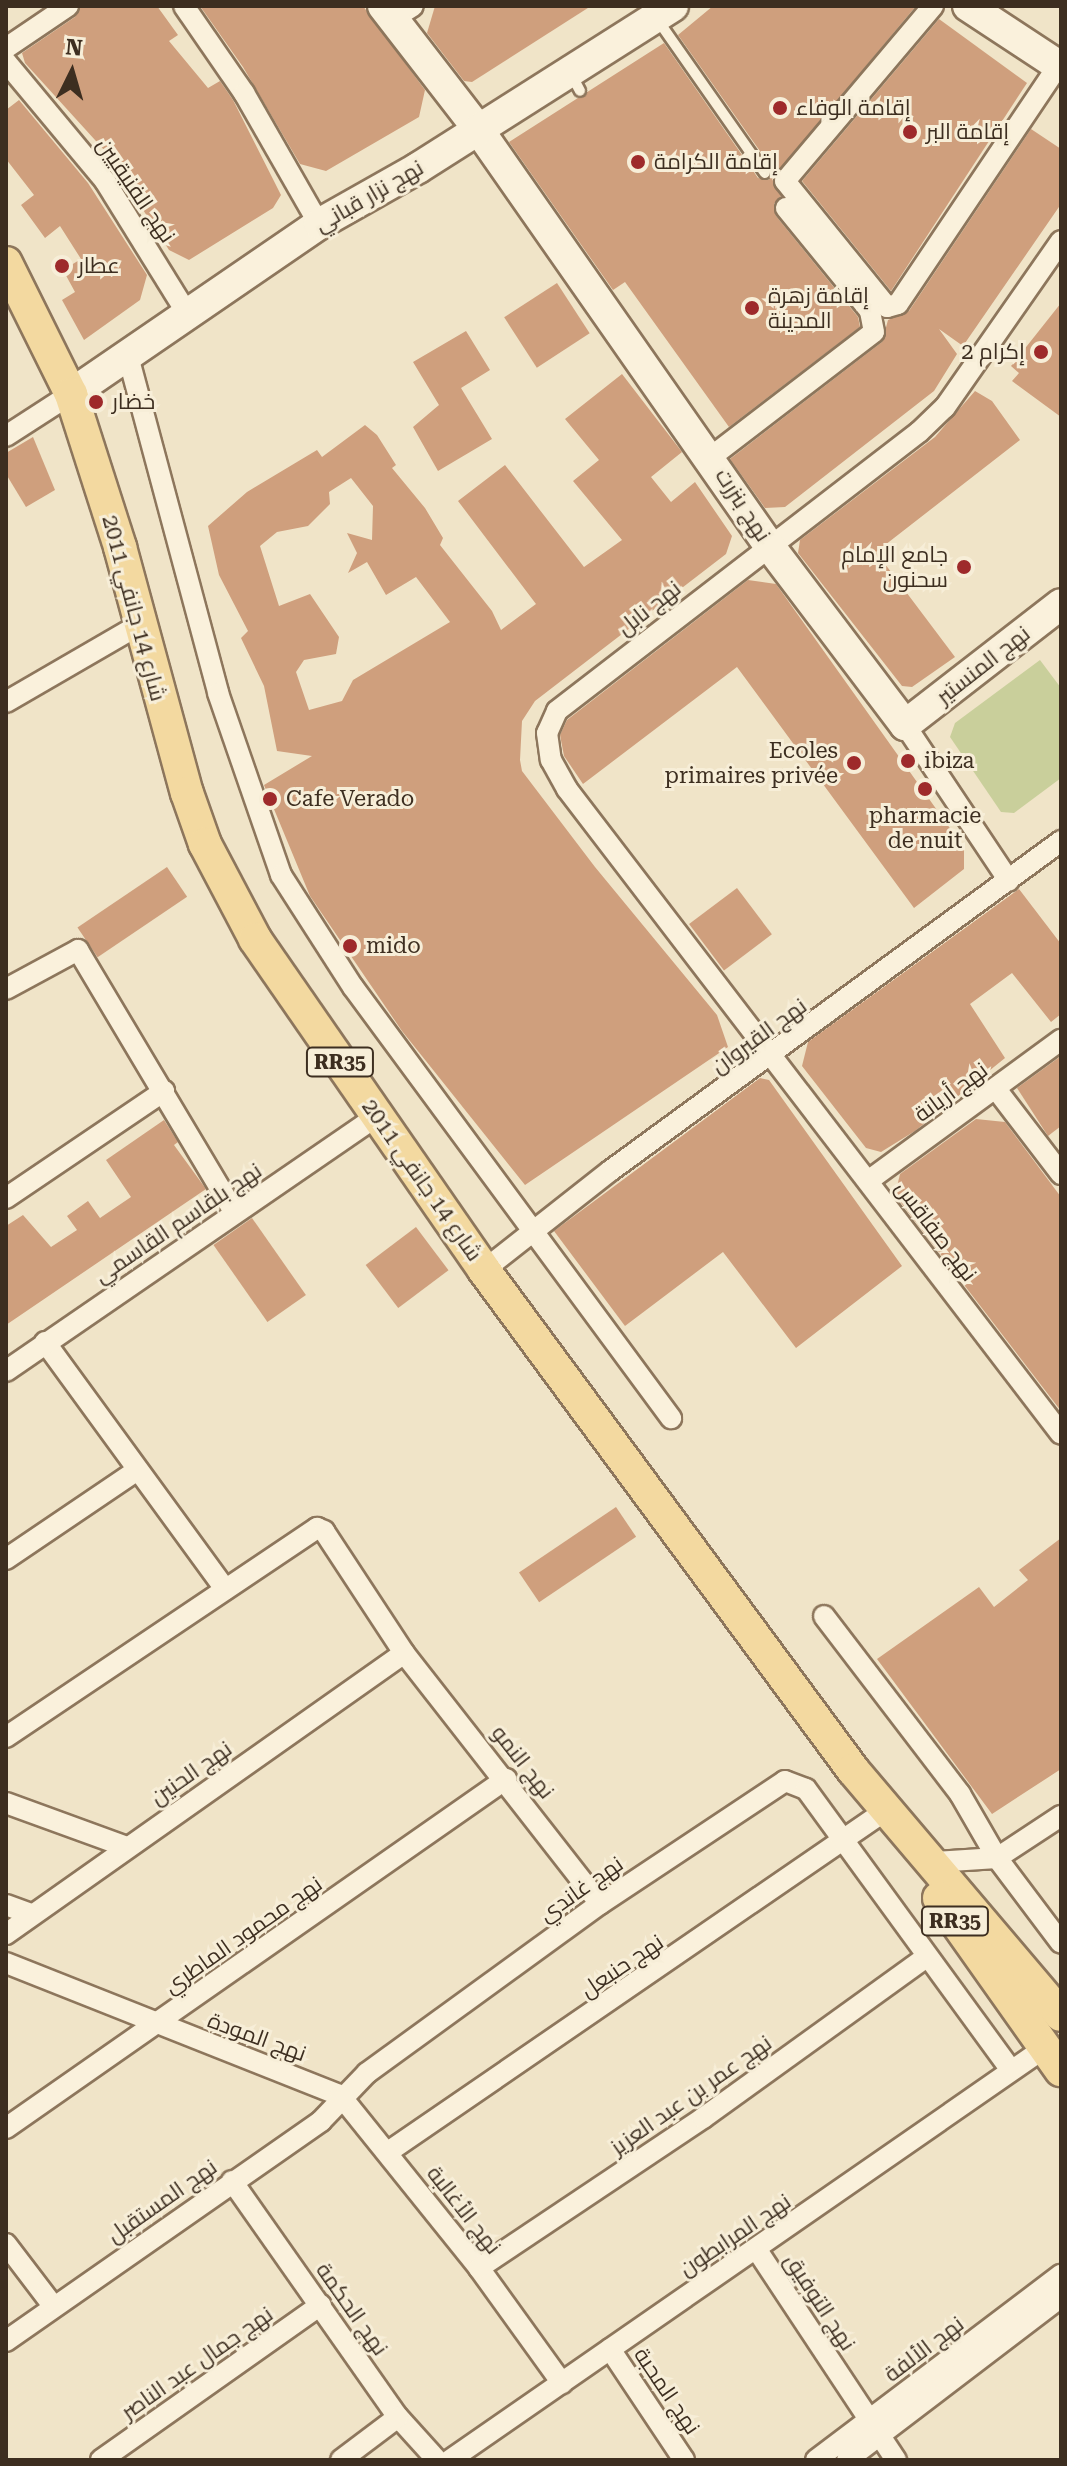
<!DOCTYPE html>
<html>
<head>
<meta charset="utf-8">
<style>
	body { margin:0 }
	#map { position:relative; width:1067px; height:2466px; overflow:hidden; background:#f0e4c8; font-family:"Roboto Serif",Cairo,serif }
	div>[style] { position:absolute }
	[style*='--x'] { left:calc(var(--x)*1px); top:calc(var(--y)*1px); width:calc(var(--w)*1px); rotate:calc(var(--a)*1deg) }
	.green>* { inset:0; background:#c9cf9b }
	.building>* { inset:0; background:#cf9f7d; transform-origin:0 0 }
	.roads { filter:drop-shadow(2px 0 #8d765c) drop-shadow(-2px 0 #8d765c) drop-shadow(0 2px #8d765c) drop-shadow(0 -2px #8d765c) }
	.lane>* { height:10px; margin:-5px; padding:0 5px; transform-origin:5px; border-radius:5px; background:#faf1dc }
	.street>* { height:20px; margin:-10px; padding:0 10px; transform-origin:10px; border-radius:10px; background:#faf1dc }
	.secondary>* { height:30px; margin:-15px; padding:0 15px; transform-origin:15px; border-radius:15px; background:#faf1dc }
	.primary>* { height:32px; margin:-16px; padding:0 16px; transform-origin:16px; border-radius:16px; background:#f3d9a0 }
	.dots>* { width:22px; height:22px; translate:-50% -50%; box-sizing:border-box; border:4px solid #f7eed8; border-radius:50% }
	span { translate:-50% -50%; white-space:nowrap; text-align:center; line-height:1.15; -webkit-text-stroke:6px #f7eed8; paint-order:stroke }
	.shield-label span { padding:2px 6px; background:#f7eed8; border:2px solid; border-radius:6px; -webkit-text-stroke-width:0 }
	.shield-label { font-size:20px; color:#3d2e20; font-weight:700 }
	.poi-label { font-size:22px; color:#3d2e20 }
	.left { translate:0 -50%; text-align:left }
	.right { translate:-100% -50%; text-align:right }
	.street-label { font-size:22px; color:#3d2e20 }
	.frame { position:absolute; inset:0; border:8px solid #3d2e20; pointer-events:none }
	.north { position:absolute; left:32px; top:32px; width:80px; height:80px; -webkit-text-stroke:6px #f7eed8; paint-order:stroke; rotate:5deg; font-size:22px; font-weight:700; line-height:32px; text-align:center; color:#3d2e20 }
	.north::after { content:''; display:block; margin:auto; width:28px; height:36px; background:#3d2e20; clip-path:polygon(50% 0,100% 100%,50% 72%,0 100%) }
</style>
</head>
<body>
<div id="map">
	<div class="green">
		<div style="clip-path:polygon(1040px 660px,1061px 688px,1061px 778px,1014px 813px,1001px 812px,950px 737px,955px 723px)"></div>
	</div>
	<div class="building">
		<div style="clip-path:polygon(81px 6px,157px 6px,178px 35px,169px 41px,208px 88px,220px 81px,233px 100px,281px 195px,273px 208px,189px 260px,169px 250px,105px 151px,25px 63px,22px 53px,75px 17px)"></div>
		<div style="clip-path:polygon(200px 6px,363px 6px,425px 90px,419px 117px,326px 171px,300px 164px,243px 67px)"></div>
		<div style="clip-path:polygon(435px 6px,591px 6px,472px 82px,464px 81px,427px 33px)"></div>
		<div style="clip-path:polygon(713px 6px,916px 6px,772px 179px,781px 196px,774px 204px,776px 216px,858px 317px,860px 327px,729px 427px,625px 282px,613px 290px,509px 142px,664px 43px,758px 178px,769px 180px,772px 168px,678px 35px)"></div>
		<div style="clip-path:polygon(939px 19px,1027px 83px,891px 291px,802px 181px)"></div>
		<div style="clip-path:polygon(19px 100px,88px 183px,147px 275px,140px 300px,84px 340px,62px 300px,75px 292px,63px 270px,81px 259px,60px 226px,45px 238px,21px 205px,34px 195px,6px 159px,6px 110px)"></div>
		<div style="clip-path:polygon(1031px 129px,1061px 149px,1061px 204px,963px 346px,939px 329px,957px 354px,934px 391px,785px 507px,765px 508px,730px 459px,882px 342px,888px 320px,909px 311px)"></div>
		<div style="left:557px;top:283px;width:60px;height:63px;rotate:57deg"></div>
		<div style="clip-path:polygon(1061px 303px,1061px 417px,1012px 381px,1019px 373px,1011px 366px)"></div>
		<div style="clip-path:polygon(466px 331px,490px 370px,461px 388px,492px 439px,438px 471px,413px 427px,439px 405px,413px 362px)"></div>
		<div style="clip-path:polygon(evenodd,622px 374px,682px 452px,651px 477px,671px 502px,695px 482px,732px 536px,726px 554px,535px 701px,522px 721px,520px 760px,522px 771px,595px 867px,717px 1015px,728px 1047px,525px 1185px,402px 1031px,310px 896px,264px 785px,312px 756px,277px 751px,264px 686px,241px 638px,248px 631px,219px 575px,208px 526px,247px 492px,317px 450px,322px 457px,365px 425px,377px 435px,396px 465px,392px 468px,425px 508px,443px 538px,440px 545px,492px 611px,501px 630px,536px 604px,458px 501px,505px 465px,584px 567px,622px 540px,573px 481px,599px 460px,565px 419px,622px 374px,351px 478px,373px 506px,372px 540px,347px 533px,357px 553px,348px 573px,367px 562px,386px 595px,416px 577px,450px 622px,353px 680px,342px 701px,309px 710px,296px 672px,304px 660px,336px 654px,339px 637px,310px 594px,279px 606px,260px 546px,277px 532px,308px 526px,330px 504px,329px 492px,351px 478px)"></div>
		<div style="clip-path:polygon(975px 391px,992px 401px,1020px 440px,876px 552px,955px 657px,912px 687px,902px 686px,798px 553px,800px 540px,935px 437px)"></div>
		<div style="clip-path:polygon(33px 437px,55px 490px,26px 507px,6px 474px,6px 453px)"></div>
		<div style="clip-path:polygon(748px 580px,776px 584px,964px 848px,964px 869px,914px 908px,737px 667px,583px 784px,564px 756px,560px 735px,567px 720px)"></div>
		<div style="left:167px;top:867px;width:36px;height:108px;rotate:56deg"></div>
		<div style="left:737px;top:888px;width:58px;height:60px;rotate:53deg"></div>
		<div style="clip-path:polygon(1019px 889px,1061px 944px,1061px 1014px,1051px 1022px,1012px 973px,970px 1004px,1005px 1058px,915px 1131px,881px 1152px,866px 1148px,802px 1066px,808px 1042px)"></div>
		<div style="clip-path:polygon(1061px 1056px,1061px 1126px,1048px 1136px,1017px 1088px)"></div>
		<div style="clip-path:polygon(760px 1078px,769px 1080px,902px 1266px,796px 1348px,723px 1252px,625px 1326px,554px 1231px)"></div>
		<div style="clip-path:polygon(976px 1119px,1005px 1122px,1061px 1197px,1061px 1411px,895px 1195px,900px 1174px)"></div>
		<div style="clip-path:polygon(164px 1120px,178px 1142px,174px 1145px,206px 1189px,6px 1325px,6px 1226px,23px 1215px,51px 1247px,77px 1230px,67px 1216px,88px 1201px,100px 1218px,131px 1197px,106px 1160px)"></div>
		<div style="left:252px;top:1218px;width:94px;height:47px;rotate:55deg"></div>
		<div style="left:416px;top:1227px;width:54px;height:63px;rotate:53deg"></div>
		<div style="left:616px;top:1507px;width:36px;height:117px;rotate:56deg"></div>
		<div style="clip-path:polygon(1061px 1538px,1061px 1769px,992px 1814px,877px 1659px,979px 1587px,994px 1607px,1028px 1580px,1019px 1570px)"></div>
	</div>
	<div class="roads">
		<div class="lane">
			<div style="--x:657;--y:19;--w:188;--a:55"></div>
			<div style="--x:571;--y:74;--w:19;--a:62"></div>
		</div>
		<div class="street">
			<div style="--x:184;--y:6;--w:106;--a:55.4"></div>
			<div style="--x:244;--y:93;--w:151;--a:60.2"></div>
			<div style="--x:933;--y:6;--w:229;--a:130.2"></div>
			<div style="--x:785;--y:181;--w:162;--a:51"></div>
			<div style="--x:887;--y:307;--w:11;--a:-15"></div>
			<div style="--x:898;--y:304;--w:293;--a:-56.1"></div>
			<div style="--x:394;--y:18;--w:22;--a:-32"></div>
			<div style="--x:6;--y:48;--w:75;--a:-34.1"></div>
			<div style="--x:6;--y:62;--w:155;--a:50.2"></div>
			<div style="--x:105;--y:181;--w:155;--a:58.2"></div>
			<div style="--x:1061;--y:241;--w:203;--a:124.9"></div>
			<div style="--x:945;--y:407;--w:36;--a:136"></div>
			<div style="--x:919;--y:432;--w:457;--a:142.4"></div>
			<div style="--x:557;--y:711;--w:24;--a:114"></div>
			<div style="--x:547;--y:733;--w:27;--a:82"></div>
			<div style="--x:551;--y:760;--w:33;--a:61"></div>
			<div style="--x:567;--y:789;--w:812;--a:52.55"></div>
			<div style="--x:128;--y:356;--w:349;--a:75"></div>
			<div style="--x:218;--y:693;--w:193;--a:70.9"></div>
			<div style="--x:281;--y:875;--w:133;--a:57.3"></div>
			<div style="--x:353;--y:987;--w:536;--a:53.58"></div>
			<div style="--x:6;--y:436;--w:77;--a:-32.9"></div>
			<div style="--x:711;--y:457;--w:205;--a:-37.5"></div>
			<div style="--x:874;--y:332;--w:21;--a:-101"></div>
			<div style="--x:870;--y:311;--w:133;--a:-129.2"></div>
			<div style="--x:6;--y:702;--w:154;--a:-30.1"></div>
			<div style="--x:905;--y:725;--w:187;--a:56.3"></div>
			<div style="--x:6;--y:989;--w:82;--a:-28.4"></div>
			<div style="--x:78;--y:950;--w:306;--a:59.2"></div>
			<div style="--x:996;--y:1089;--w:107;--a:52.6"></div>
			<div style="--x:868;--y:1181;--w:239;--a:-36.2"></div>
			<div style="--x:6;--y:1198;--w:191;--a:-34.1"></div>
			<div style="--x:484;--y:1270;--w:160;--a:-38.2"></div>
			<div style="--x:610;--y:1171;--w:559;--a:-36.19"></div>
			<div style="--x:45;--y:1342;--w:306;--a:53.9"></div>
			<div style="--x:6;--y:1371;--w:450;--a:-34.5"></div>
			<div style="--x:6;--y:1559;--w:157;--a:-34.1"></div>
			<div style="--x:824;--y:1616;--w:224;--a:52.6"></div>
			<div style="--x:960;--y:1794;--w:74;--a:60"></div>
			<div style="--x:997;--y:1858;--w:106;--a:53"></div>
			<div style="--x:6;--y:1737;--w:375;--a:-33.9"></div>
			<div style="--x:317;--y:1528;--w:8;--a:23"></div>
			<div style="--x:324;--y:1531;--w:146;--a:56.7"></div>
			<div style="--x:404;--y:1653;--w:318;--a:52"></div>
			<div style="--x:6;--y:1803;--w:129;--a:20"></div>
			<div style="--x:935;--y:1862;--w:62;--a:-3.7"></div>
			<div style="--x:997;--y:1858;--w:77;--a:-33.3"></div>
			<div style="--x:6;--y:1905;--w:27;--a:20"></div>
			<div style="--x:6;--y:1934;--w:487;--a:-35.2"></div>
			<div style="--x:6;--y:1963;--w:359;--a:21.6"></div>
			<div style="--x:340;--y:2095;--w:222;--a:51.2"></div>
			<div style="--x:479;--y:2268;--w:142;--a:54.2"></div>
			<div style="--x:6;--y:2128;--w:610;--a:-34.92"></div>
			<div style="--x:388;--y:2152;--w:596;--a:-34.46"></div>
			<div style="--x:232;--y:2181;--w:289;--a:54.9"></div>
			<div style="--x:398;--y:2417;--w:58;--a:47.8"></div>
			<div style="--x:6;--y:2244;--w:79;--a:52.7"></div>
			<div style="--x:757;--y:2250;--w:252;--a:56.5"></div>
			<div style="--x:479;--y:2268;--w:270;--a:-33.8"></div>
			<div style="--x:703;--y:2118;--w:275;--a:-35.8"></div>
			<div style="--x:6;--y:2341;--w:384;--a:-34.9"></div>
			<div style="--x:321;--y:2121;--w:66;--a:-46.2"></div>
			<div style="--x:367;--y:2073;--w:288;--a:-36"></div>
			<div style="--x:600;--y:1904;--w:222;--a:-33.6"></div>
			<div style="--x:785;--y:1781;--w:22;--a:21"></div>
			<div style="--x:806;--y:1789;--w:348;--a:53.9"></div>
			<div style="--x:610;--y:2349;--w:133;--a:56.3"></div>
			<div style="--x:101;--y:2460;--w:269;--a:-35.2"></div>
			<div style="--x:341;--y:2460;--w:71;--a:-37"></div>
			<div style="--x:450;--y:2460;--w:725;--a:-34.72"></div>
			<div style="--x:816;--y:2460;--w:307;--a:-37.1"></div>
			<div style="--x:847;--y:2460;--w:269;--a:-37.3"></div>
		</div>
		<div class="secondary">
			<div style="--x:383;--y:6;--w:155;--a:52.3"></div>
			<div style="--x:478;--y:129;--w:506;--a:55.05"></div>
			<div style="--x:768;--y:544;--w:227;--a:52.9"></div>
			<div style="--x:905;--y:725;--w:197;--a:-37.8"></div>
			<div style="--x:968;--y:6;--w:111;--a:33.3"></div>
			<div style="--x:71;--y:394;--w:301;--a:-34.4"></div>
			<div style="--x:319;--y:224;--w:114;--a:-29.5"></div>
			<div style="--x:418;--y:168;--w:302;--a:-32.4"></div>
		</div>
		<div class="primary">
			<div style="--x:6;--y:263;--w:146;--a:63.6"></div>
			<div style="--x:71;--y:394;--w:161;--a:72.2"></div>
			<div style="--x:120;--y:547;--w:255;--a:74.8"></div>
			<div style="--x:187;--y:793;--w:54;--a:70.6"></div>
			<div style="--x:205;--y:844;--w:107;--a:62.2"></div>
			<div style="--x:255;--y:939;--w:402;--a:55.3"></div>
			<div style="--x:484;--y:1270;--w:621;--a:53.57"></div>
			<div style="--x:853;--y:1770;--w:321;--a:49.7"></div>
			<div style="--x:939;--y:1898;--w:211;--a:54.7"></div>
		</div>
	</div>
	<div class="dots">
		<div style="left:780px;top:108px;background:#9e2a2b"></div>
		<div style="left:910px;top:132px;background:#9e2a2b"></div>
		<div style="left:638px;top:162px;background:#9e2a2b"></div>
		<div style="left:62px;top:266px;background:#9e2a2b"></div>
		<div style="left:752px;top:308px;background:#9e2a2b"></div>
		<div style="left:1041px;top:352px;background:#9e2a2b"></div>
		<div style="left:96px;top:402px;background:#9e2a2b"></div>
		<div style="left:964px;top:567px;background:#9e2a2b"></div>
		<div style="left:908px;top:761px;background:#9e2a2b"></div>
		<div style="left:854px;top:763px;background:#9e2a2b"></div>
		<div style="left:925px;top:789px;background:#9e2a2b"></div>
		<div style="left:270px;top:799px;background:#9e2a2b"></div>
		<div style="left:350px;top:946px;background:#9e2a2b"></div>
	</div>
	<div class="shield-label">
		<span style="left:340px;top:1062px">RR35</span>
		<span style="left:955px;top:1921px">RR35</span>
	</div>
	<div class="poi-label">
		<span class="left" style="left:796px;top:108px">إقامة الوفاء</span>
		<span class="left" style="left:926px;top:132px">إقامة البر</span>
		<span class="left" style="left:654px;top:162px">إقامة الكرامة</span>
		<span class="left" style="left:78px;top:266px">عطار</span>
		<span class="left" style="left:768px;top:308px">إقامة زهرة<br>المدينة</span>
		<span class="right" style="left:1025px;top:352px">إكرام 2</span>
		<span class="left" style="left:112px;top:402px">خضار</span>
		<span class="right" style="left:948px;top:567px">جامع الإمام<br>سحنون</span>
		<span class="right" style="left:838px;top:763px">Ecoles<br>primaires privée</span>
		<span class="left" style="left:924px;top:761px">ibiza</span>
		<span class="left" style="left:286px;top:799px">Cafe Verado</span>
		<span style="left:925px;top:828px">pharmacie<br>de nuit</span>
		<span class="left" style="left:366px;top:946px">mido</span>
	</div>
	<div class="street-label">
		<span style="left:136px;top:190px;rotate:56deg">نهج الفنيقيين</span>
		<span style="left:369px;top:196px;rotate:-30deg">نهج نزار قباني</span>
		<span style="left:743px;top:505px;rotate:57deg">نهج بنزرت</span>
		<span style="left:134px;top:608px;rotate:75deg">شارع 14 جانفي 2011</span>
		<span style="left:649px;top:608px;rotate:-38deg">نهج نابل</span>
		<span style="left:983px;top:665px;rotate:-38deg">نهج المنستير</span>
		<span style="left:759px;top:1036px;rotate:-36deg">نهج القيروان</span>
		<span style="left:951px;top:1092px;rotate:-36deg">نهج أريانة</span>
		<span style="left:422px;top:1180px;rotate:55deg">شارع 14 جانفي 2011</span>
		<span style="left:178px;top:1223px;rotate:-34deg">نهج بلقاسم القاسمي</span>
		<span style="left:936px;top:1231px;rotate:53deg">نهج صفاقس</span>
		<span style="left:523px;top:1762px;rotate:52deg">نهج النمو</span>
		<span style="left:191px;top:1773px;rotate:-35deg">نهج الحنين</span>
		<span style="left:581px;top:1889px;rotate:-35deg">نهج غاندي</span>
		<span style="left:243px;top:1935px;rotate:-35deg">نهج محمود الماطري</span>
		<span style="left:622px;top:1966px;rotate:-34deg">نهج حنبعل</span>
		<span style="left:257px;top:2037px;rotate:20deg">نهج المودة</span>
		<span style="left:691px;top:2095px;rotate:-35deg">نهج عمر بن عبد العزيز</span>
		<span style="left:162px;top:2201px;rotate:-35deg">نهج المستقبل</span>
		<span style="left:464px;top:2210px;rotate:52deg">نهج الأغالبة</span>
		<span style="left:735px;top:2235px;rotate:-34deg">نهج المرابطون</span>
		<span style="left:820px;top:2302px;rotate:57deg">نهج التوفيق</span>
		<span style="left:352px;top:2309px;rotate:55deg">نهج الحكمة</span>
		<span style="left:924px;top:2349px;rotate:-37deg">نهج الألفة</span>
		<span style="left:197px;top:2363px;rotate:-35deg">نهج جمال عبد الناصر</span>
		<span style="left:667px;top:2391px;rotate:56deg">نهج المحبة</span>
	</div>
	<div class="frame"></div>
	<div class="north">N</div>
</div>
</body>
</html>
